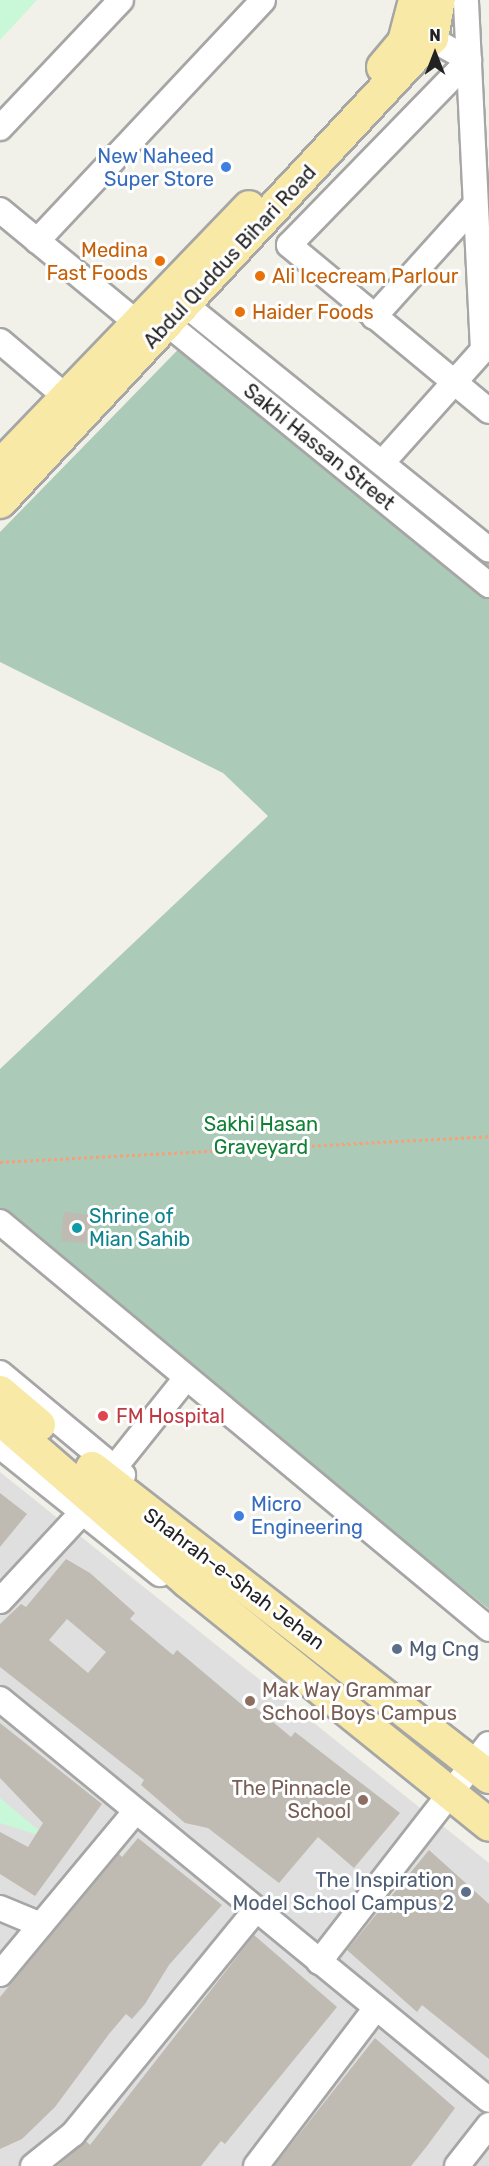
<!DOCTYPE html>
<html>
<head>
<meta charset="utf-8">
<style>
	body { margin:0 }
	#map { position:relative; width:489px; height:2166px; overflow:hidden; background:#f1f1e9; font-family:Rubik,sans-serif }
	div>[style] { position:absolute }
	[style*='--x'] { left:calc(var(--x)*1px); top:calc(var(--y)*1px); width:calc(var(--w)*1px); rotate:calc(var(--a)*1deg) }
	.residential>* { inset:0; background:#e0dfdf }
	.cemetery>* { inset:0; background:#abcab7 }
	.park>* { inset:0; background:#c9f8d8 }
	.building>* { inset:0; background:#bfbab2; transform-origin:0 0 }
	.path>* { height:3px; margin-top:-1.5px; transform-origin:0; background:repeating-linear-gradient(90deg,#f6a176 0 3px,transparent 0 6px) }
	.roads { filter:drop-shadow(2px 0 #a6a6a6) drop-shadow(-2px 0 #a6a6a6) drop-shadow(0 2px #a6a6a6) drop-shadow(0 -2px #a6a6a6) }
	.minor>* { height:24px; margin:-12px; padding:0 12px; transform-origin:12px; border-radius:12px; background:#fff }
	.major>* { height:32px; margin:-16px; padding:0 16px; transform-origin:16px; border-radius:16px; background:#f9e9a6 }
	.dots>* { width:16px; height:16px; translate:-50% -50%; box-sizing:border-box; border:3px solid #fff; border-radius:50% }
	span { translate:-50% -50%; white-space:nowrap; text-align:center; line-height:1.15; -webkit-text-stroke:6px #fff; paint-order:stroke }
	.shop-label { font-size:20px; color:#366cbe }
	.right { translate:-100% -50%; text-align:right }
	.left { translate:0 -50%; text-align:left }
	.food-label { font-size:20px; color:#c56008 }
	.street-label { font-size:20px; color:#222 }
	.park-label { font-size:20px; color:#108034 }
	.culture-label { font-size:20px; color:#0d838f }
	.health-label { font-size:20px; color:#be3a42 }
	.service-label { font-size:20px; color:#4e5e75 }
	.education-label { font-size:20px; color:#785e54 }
	.north { position:absolute; left:405px; top:24px; width:60px; height:60px; -webkit-text-stroke:4px #fff; paint-order:stroke; rotate:0deg; font-size:16px; font-weight:700; line-height:24px; text-align:center; color:#222 }
	.north::after { content:''; display:block; margin:auto; width:21px; height:27px; background:#222; clip-path:polygon(50% 0,100% 100%,50% 72%,0 100%) }
</style>
</head>
<body>
<div id="map">
	<div class="residential">
		<div style="clip-path:polygon(0 1472px,489px 1863px,489px 2166px,0 2166px)"></div>
	</div>
	<div class="cemetery">
		<div style="clip-path:polygon(206px 321px,489px 550px,489px 1609px,0 1220px,0 1069px,268px 816px,223px 773px,0 662px,0 532px)"></div>
	</div>
	<div class="park">
		<div style="clip-path:polygon(0 0,37px 0,0 40px)"></div>
		<div style="clip-path:polygon(0 1798px,48px 1838px,0 1823px)"></div>
	</div>
	<div class="building">
		<div style="left:64px;top:1212px;width:29px;height:29px;rotate:6deg"></div>
		<div style="clip-path:polygon(0 1493px,27px 1514px,0 1547px)"></div>
		<div style="clip-path:polygon(evenodd,66px 1559px,90px 1573px,135px 1613px,130px 1619px,173px 1655px,177px 1650px,247px 1709px,256px 1708px,291px 1737px,295px 1732px,400px 1813px,354px 1868px,318px 1837px,279px 1883px,208px 1828px,185px 1823px,141px 1785px,144px 1780px,0 1667px,0 1624px,21px 1604px,26px 1607px,66px 1559px,67px 1619px,106px 1652px,88px 1673px,49px 1640px,67px 1619px)"></div>
		<div style="clip-path:polygon(0 1723px,102px 1804px,35px 1896px,0 1874px,0 1832px,28px 1847px,43px 1823px,0 1778px)"></div>
		<div style="clip-path:polygon(138px 1838px,222px 1905px,169px 1965px,145px 2004px,132px 2019px,126px 2014px,109px 2034px,55px 2107px,22px 2139px,0 2149px,0 1997px,119px 1854px,122px 1857px)"></div>
		<div style="clip-path:polygon(429px 1850px,489px 1904px,489px 2059px,422px 2005px,417px 2012px,347px 1950px)"></div>
		<div style="clip-path:polygon(254px 1935px,337px 2007px,225px 2144px,221px 2141px,201px 2166px,57px 2166px,86px 2141px,90px 2145px)"></div>
		<div style="clip-path:polygon(375px 2038px,455px 2108px,427px 2146px,411px 2166px,274px 2166px)"></div>
	</div>
	<div class="path">
		<div style="--x:0;--y:1162;--w:490;--a:-3"></div>
	</div>
	<div class="roads">
		<div class="minor">
			<div style="--x:418;--y:31;--w:59;--a:29.6"></div>
			<div style="--x:469;--y:60;--w:258;--a:134.2"></div>
			<div style="--x:289;--y:245;--w:260;--a:39.7"></div>
			<div style="--x:0;--y:128;--w:176;--a:-46.6"></div>
			<div style="--x:0;--y:210;--w:178;--a:39.5"></div>
			<div style="--x:37;--y:241;--w:330;--a:-46.8"></div>
			<div style="--x:172;--y:294;--w:407;--a:38.9"></div>
			<div style="--x:153;--y:312;--w:433;--a:39.1"></div>
			<div style="--x:374;--y:317;--w:151;--a:-48"></div>
			<div style="--x:0;--y:341;--w:87;--a:40.3"></div>
			<div style="--x:382;--y:463;--w:152;--a:-48.2"></div>
			<div style="--x:483;--y:350;--w:350;--a:-92.8"></div>
			<div style="--x:0;--y:1222;--w:636;--a:39.77"></div>
			<div style="--x:0;--y:1373;--w:160;--a:39.7"></div>
			<div style="--x:0;--y:1446;--w:205;--a:38.7"></div>
			<div style="--x:115;--y:1467;--w:114;--a:-51.4"></div>
			<div style="--x:0;--y:1601;--w:117;--a:-47.1"></div>
			<div style="--x:0;--y:1699;--w:632;--a:39.35"></div>
			<div style="--x:0;--y:1908;--w:44;--a:22.5"></div>
			<div style="--x:319;--y:1962;--w:276;--a:-52.1"></div>
			<div style="--x:0;--y:1974;--w:211;--a:-50.2"></div>
			<div style="--x:33;--y:2166;--w:51;--a:-38.7"></div>
			<div style="--x:73;--y:2134;--w:288;--a:-50.8"></div>
			<div style="--x:256;--y:2166;--w:198;--a:-52.8"></div>
			<div style="--x:457;--y:2166;--w:52;--a:-52"></div>
		</div>
		<div class="major">
			<div style="--x:383;--y:67;--w:33;--a:-50"></div>
			<div style="--x:404;--y:42;--w:43;--a:-75.3"></div>
			<div style="--x:0;--y:466;--w:359;--a:-46.1"></div>
			<div style="--x:0;--y:502;--w:634;--a:-47.05"></div>
			<div style="--x:432;--y:38;--w:39;--a:-80"></div>
			<div style="--x:0;--y:1392;--w:51;--a:40.2"></div>
			<div style="--x:0;--y:1419;--w:247;--a:40.9"></div>
			<div style="--x:187;--y:1581;--w:388;--a:38.9"></div>
			<div style="--x:92;--y:1468;--w:503;--a:37.89"></div>
		</div>
	</div>
	<div class="dots">
		<div style="left:226px;top:167px;background:#3f7fe0"></div>
		<div style="left:160px;top:261px;background:#e8710a"></div>
		<div style="left:260px;top:276px;background:#e8710a"></div>
		<div style="left:240px;top:312px;background:#e8710a"></div>
		<div style="left:77px;top:1228px;background:#0f9aa8"></div>
		<div style="left:103px;top:1416px;background:#e0444e"></div>
		<div style="left:239px;top:1516px;background:#3f7fe0"></div>
		<div style="left:397px;top:1649px;background:#5c6f8a"></div>
		<div style="left:250px;top:1701px;background:#8d6e63"></div>
		<div style="left:363px;top:1800px;background:#8d6e63"></div>
		<div style="left:466px;top:1892px;background:#5c6f8a"></div>
	</div>
	<div class="shop-label">
		<span class="right" style="left:214px;top:168px">New Naheed<br>Super Store</span>
		<span class="left" style="left:251px;top:1516px">Micro<br>Engineering</span>
	</div>
	<div class="food-label">
		<span class="right" style="left:148px;top:262px">Medina<br>Fast Foods</span>
		<span class="left" style="left:272px;top:276px">Ali Icecream Parlour</span>
		<span class="left" style="left:252px;top:312px">Haider Foods</span>
	</div>
	<div class="street-label">
		<span style="left:230px;top:257px;rotate:-47deg">Abdul Quddus Bihari Road</span>
		<span style="left:319px;top:447px;rotate:39deg">Sakhi Hassan Street</span>
		<span style="left:234px;top:1579px;rotate:37deg">Shahrah-e-Shah Jehan</span>
	</div>
	<div class="park-label">
		<span style="left:261px;top:1136px">Sakhi Hasan<br>Graveyard</span>
	</div>
	<div class="culture-label">
		<span class="left" style="left:89px;top:1228px">Shrine of<br>Mian Sahib</span>
	</div>
	<div class="health-label">
		<span class="left" style="left:116px;top:1416px">FM Hospital</span>
	</div>
	<div class="service-label">
		<span class="left" style="left:409px;top:1649px">Mg Cng</span>
		<span class="right" style="left:454px;top:1892px">The Inspiration<br>Model School Campus 2</span>
	</div>
	<div class="education-label">
		<span class="left" style="left:262px;top:1702px">Mak Way Grammar<br>School Boys Campus</span>
		<span class="right" style="left:351px;top:1800px">The Pinnacle<br>School</span>
	</div>
	<div class="north">N</div>
</div>
</body>
</html>
